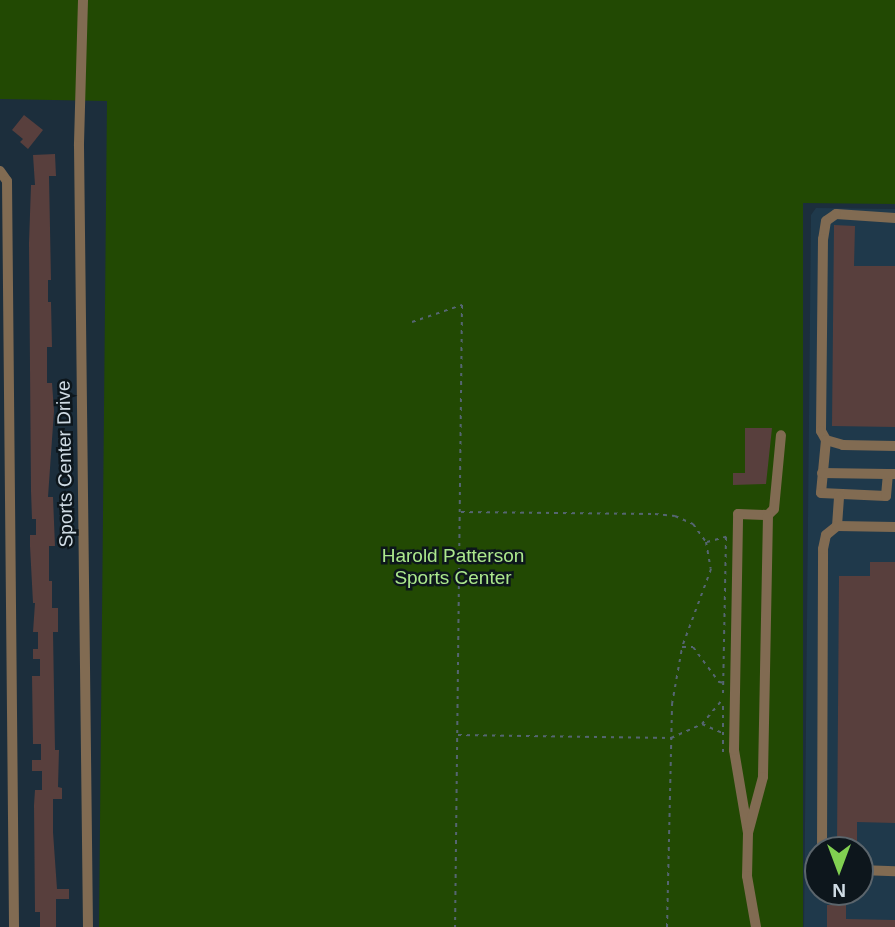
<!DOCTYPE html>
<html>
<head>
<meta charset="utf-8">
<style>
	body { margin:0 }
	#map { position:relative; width:895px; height:927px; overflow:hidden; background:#1c2e3c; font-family:Helvetica,sans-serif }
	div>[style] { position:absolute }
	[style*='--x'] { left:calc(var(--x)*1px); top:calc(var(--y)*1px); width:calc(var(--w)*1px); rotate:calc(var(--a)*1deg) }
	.built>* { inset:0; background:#1f394b }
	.green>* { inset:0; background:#224903 }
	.building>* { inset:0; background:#583f3d }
	.path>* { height:2px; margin-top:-1px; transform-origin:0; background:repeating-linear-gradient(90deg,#556572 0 3.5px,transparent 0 8.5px) }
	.minor>* { height:10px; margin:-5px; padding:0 5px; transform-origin:5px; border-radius:5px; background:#816b52 }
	span { translate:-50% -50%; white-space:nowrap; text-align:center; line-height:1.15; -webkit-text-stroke:5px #0d161c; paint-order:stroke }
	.street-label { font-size:19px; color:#d0dce5 }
	.park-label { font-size:19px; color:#ace88d }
	.north { position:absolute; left:804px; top:836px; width:70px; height:70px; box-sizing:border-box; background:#0d161c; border:2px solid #5b656c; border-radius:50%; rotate:180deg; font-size:19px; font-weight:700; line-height:28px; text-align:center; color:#d0dce5 }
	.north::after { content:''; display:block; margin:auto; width:24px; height:32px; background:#81d051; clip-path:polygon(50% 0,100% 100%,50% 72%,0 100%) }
</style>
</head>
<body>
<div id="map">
	<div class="built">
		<div style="clip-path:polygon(evenodd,816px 208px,895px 209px,895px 927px,804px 927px,811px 215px,816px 208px,818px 850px,860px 850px,860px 892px,818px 892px,818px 850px)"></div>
	</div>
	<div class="green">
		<div style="clip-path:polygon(0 0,895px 0,895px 204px,803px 203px,803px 927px,99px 927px,107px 101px,0 99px)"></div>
	</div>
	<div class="building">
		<div style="clip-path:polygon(24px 115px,43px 130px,28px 149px,20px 142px,23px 139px,12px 130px)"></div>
		<div style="clip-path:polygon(55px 154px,56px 176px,49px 176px,51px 280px,48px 280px,48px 302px,51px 302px,52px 347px,47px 347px,47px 383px,52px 383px,54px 411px,48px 497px,53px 497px,55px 546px,49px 546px,49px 581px,52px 581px,52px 608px,58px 608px,58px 632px,53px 632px,55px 750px,59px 750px,58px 787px,62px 788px,62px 799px,53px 799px,53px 832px,57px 889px,69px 889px,69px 899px,56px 899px,56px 927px,40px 927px,40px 912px,35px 912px,34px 805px,35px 790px,42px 790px,42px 771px,32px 771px,32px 760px,41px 760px,41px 744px,33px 744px,32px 676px,40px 676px,40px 659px,33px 659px,33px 649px,38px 649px,38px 632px,33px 632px,35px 603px,33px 603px,30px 546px,30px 535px,36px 535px,36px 519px,32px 519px,31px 491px,29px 243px,31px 185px,35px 185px,33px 155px)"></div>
		<div style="clip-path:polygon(834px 225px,855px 226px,854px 266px,895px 266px,895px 427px,832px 426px)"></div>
		<div style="clip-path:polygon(745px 428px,772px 428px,766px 484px,733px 485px,733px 473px,745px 473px)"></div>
		<div style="clip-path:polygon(870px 562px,895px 562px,895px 823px,857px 822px,857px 845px,837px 845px,839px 576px,870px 576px)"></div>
		<div style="clip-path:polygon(827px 905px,846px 905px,846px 919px,895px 920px,895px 927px,827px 927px)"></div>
	</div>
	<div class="path">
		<div style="--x:412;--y:322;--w:53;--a:-18.8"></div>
		<div style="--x:462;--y:305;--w:622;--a:90.64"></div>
		<div style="--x:461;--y:512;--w:194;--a:0.6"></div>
		<div style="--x:655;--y:514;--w:20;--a:6"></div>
		<div style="--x:675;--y:516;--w:20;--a:24"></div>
		<div style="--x:693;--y:524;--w:22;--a:54"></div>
		<div style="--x:706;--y:542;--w:27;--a:80"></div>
		<div style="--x:711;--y:569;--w:83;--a:110.4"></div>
		<div style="--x:682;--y:647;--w:11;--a:0"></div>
		<div style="--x:693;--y:647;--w:44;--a:53.4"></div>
		<div style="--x:719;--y:682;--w:7;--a:8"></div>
		<div style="--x:707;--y:542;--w:20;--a:-15"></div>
		<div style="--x:726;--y:537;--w:160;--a:91.1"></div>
		<div style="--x:702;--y:724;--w:22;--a:24"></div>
		<div style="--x:458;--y:735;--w:213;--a:0.8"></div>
		<div style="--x:671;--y:738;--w:34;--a:-24"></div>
		<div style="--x:702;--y:724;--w:33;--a:-50"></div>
		<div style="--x:723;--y:752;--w:50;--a:-90"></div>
		<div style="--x:667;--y:927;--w:223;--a:-88.7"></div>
		<div style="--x:672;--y:704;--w:57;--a:-79.9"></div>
	</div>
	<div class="minor">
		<div style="--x:83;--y:0;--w:146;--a:91.6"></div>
		<div style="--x:79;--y:146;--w:781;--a:89.34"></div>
		<div style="--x:0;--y:171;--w:12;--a:55"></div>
		<div style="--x:7;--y:181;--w:746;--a:89.46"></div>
		<div style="--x:895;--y:218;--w:59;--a:-176.1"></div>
		<div style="--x:836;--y:214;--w:12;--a:145"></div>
		<div style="--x:826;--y:221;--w:18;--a:99"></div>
		<div style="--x:823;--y:239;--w:192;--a:90.6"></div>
		<div style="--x:821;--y:431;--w:10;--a:61"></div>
		<div style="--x:826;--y:440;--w:18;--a:16"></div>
		<div style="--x:843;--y:445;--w:52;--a:1.1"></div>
		<div style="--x:826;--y:440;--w:53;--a:95.4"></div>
		<div style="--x:821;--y:493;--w:65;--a:2.6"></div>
		<div style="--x:886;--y:496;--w:22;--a:-85"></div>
		<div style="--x:888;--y:474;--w:7;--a:0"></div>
		<div style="--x:822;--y:473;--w:66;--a:0.9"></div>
		<div style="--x:768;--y:515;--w:8;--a:-45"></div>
		<div style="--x:774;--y:509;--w:74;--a:-84.6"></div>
		<div style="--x:837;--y:526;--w:30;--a:-86"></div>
		<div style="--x:748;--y:833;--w:84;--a:-99.6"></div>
		<div style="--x:734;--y:750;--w:236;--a:-89"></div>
		<div style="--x:738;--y:514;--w:30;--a:2"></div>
		<div style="--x:768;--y:515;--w:262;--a:91.1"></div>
		<div style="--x:763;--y:777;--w:58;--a:105"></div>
		<div style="--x:748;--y:833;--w:43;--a:91.3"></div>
		<div style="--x:747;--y:876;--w:52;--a:80"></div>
		<div style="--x:822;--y:850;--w:301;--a:-89.8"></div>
		<div style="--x:823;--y:549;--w:14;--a:-78"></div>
		<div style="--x:826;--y:535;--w:14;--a:-39"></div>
		<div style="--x:837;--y:526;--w:58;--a:1"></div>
		<div style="--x:860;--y:870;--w:35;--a:2"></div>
	</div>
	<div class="street-label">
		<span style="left:65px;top:464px;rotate:-91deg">Sports Center Drive</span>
	</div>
	<div class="park-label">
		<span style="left:453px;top:567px">Harold Patterson<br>Sports Center</span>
	</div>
	<div class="north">N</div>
</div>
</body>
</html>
